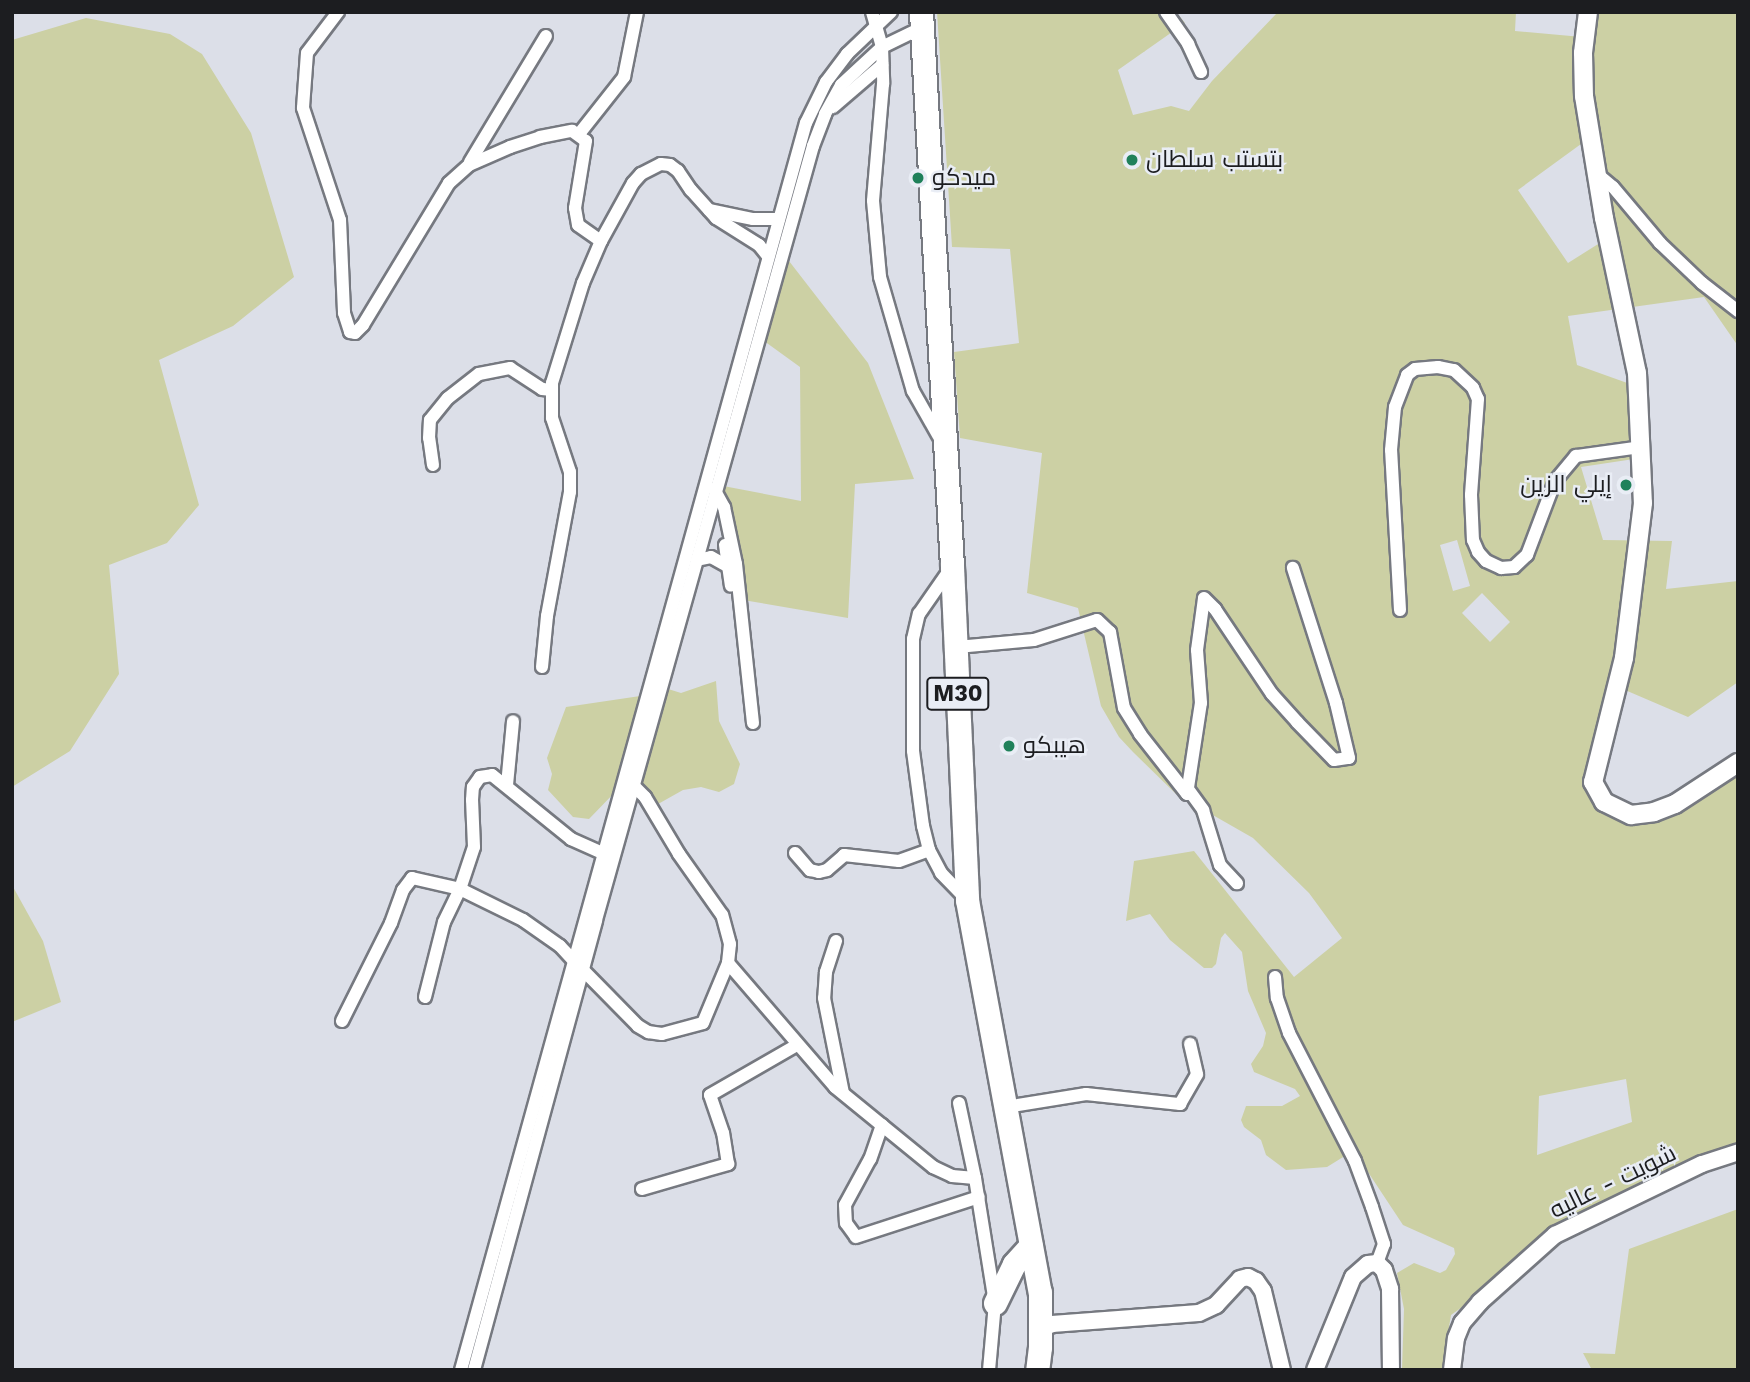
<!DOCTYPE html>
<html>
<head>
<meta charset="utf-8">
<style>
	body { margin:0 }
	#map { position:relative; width:1750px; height:1382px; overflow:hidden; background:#dcdfe8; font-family:"Work Sans",Cairo,sans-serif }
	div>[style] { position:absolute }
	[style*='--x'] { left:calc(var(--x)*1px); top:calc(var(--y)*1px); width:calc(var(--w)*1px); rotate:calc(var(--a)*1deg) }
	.green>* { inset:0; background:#ccd0a4 }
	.roads { filter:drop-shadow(2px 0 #767980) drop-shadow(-2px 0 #767980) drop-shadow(0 2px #767980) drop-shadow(0 -2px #767980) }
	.minor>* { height:12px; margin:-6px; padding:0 6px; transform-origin:6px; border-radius:6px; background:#fff }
	.tertiary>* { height:16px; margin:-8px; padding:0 8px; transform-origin:8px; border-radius:8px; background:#fff }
	.secondary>* { height:18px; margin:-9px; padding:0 9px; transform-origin:9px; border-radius:9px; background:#fff }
	.motorway>* { height:23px; margin:-11.5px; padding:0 11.5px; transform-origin:11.5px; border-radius:11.5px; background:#fff }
	.dots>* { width:19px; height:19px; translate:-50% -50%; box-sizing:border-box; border:4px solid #e9edf5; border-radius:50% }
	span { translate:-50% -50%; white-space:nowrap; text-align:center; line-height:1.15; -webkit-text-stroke:5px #e9edf5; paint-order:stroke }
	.shield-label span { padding:2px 5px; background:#e9edf5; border:2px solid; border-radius:5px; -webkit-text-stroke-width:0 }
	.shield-label { font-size:23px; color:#1c1d20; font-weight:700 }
	.poi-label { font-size:24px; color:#1c1d20 }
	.left { translate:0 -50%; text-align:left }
	.right { translate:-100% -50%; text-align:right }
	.street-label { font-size:24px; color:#1c1d20 }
	.frame { position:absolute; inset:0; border:14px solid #1c1d20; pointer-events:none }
</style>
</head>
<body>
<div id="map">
	<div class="green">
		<div style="clip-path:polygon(evenodd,937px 12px,1176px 12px,1185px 23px,1118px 70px,1133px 115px,1171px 106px,1189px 111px,1212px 81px,1278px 12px,1516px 12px,1515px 31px,1582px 37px,1582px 12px,1738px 12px,1738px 346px,1704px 297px,1568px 316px,1577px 365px,1644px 389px,1647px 457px,1581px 467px,1603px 540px,1672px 541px,1666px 589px,1738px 581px,1738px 682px,1688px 717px,1625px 690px,1602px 739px,1601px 788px,1621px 804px,1645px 810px,1738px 763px,1738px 1146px,1699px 1159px,1531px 1258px,1451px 1315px,1442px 1370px,1402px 1369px,1404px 1309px,1397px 1273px,1414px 1263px,1440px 1273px,1446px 1270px,1455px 1254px,1454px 1248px,1403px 1225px,1360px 1160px,1348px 1154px,1327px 1167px,1286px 1170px,1266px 1155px,1261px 1140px,1244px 1127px,1241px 1120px,1246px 1106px,1282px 1106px,1300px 1096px,1295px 1089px,1254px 1072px,1251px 1064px,1263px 1046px,1266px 1033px,1248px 991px,1242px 952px,1225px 933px,1221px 938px,1216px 964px,1212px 968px,1204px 968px,1170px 940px,1150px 914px,1126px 921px,1134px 861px,1194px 851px,1294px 977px,1342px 938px,1309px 893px,1253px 838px,1176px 794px,1133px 752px,1119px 737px,1101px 706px,1078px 608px,1027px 593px,1042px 453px,960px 438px,954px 352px,1019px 343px,1010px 249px,952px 247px,937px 12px,1592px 136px,1614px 234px,1568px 263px,1518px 190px,1592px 136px,937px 12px,1457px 540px,1470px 586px,1453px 591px,1440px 545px,1457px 540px,937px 12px,1482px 593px,1510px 622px,1490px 642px,1462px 613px,1482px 593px,937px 12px,1626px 1079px,1632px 1122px,1537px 1155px,1539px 1096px,1626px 1079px)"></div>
		<div style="clip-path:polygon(86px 18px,170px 34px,202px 54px,251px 133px,294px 277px,233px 326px,159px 360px,199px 505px,167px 543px,109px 565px,119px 674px,70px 751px,12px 787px,12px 40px)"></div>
		<div style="clip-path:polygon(789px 261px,868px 363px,914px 479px,855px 484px,848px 618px,743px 600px,718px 485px,801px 501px,800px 367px,760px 338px)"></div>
		<div style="clip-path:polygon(716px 681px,719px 721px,740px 764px,734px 784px,719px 792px,701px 787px,683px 790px,651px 808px,618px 789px,589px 819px,573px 817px,548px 790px,552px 774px,547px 758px,566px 707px,647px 695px,665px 688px,681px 693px)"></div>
		<div style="clip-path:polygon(12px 885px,43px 941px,61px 1002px,12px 1022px)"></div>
		<div style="clip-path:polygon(1738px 1209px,1738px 1370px,1592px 1370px,1583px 1353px,1615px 1354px,1629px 1249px)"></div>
	</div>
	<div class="roads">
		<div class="minor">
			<div style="--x:338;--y:12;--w:51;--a:127.1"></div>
			<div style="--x:307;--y:53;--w:55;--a:94.2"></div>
			<div style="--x:303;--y:108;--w:118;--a:71.7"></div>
			<div style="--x:340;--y:220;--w:93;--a:87.5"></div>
			<div style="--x:344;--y:313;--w:20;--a:72"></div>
			<div style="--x:350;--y:332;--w:5;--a:11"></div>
			<div style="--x:355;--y:333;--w:11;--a:-45"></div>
			<div style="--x:363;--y:325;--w:166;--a:-58.8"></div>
			<div style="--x:449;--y:183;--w:27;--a:-42"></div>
			<div style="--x:469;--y:165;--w:45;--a:-23.7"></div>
			<div style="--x:510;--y:147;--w:32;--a:-18"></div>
			<div style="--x:540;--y:137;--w:33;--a:-11"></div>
			<div style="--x:572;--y:131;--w:17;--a:36"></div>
			<div style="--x:586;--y:141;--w:68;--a:99.3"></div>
			<div style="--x:575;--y:208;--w:17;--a:80"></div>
			<div style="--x:578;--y:225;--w:28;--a:35"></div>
			<div style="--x:872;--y:12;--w:36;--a:74"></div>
			<div style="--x:882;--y:47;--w:37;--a:88"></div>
			<div style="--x:883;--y:84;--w:117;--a:94.9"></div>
			<div style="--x:873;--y:201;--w:76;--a:84.7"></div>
			<div style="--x:880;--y:277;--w:119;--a:73.9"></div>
			<div style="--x:913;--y:391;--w:59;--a:60.4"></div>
			<div style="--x:1166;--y:12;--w:39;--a:55"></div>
			<div style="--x:1188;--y:44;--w:31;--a:65"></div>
			<div style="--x:833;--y:107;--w:65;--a:-40.6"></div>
			<div style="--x:579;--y:134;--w:73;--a:-51.7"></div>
			<div style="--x:624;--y:77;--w:66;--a:-78.7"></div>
			<div style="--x:470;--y:162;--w:147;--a:-58.9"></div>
			<div style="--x:1595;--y:172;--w:23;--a:40"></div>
			<div style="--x:1613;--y:187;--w:73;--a:50"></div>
			<div style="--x:1660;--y:243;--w:58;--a:43.6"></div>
			<div style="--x:1702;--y:283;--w:46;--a:37.9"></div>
			<div style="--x:709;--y:210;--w:45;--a:11.6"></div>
			<div style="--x:753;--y:219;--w:26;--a:0"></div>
			<div style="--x:433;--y:465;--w:27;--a:-98"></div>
			<div style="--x:429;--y:438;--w:18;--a:-87"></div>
			<div style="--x:430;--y:420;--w:28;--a:-51"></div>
			<div style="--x:448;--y:398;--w:39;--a:-38"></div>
			<div style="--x:479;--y:374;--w:32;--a:-11"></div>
			<div style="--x:510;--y:368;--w:38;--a:33"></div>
			<div style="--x:542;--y:389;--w:10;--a:6"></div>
			<div style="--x:714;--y:489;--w:21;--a:61"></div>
			<div style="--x:724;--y:507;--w:58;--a:78.1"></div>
			<div style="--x:736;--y:564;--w:160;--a:83.9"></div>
			<div style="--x:725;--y:545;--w:41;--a:81.7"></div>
			<div style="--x:697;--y:560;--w:14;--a:-12"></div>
			<div style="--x:711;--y:557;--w:18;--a:29"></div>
			<div style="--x:1400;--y:610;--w:160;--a:-93.2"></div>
			<div style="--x:1391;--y:450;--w:43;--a:-84.7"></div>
			<div style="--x:1395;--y:407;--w:34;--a:-69"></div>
			<div style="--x:1407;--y:375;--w:10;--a:-37"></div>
			<div style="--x:1415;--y:369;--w:23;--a:-5"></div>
			<div style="--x:1438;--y:367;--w:16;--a:11"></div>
			<div style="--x:1454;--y:370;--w:26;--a:43"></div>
			<div style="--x:1473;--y:388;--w:12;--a:66"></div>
			<div style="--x:1478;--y:399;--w:96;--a:94.2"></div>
			<div style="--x:1471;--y:495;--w:45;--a:87.5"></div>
			<div style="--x:1473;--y:540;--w:13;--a:67"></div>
			<div style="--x:1478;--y:552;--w:12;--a:48"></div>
			<div style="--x:1486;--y:561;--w:17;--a:25"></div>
			<div style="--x:1501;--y:568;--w:13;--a:-4"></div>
			<div style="--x:1514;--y:567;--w:18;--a:-43"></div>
			<div style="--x:1527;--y:555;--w:79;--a:-69.3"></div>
			<div style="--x:1555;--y:481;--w:33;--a:-50"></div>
			<div style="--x:1576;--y:456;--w:66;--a:-7.9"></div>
			<div style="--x:968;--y:646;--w:66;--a:-5.2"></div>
			<div style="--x:1034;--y:640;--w:66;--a:-17.6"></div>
			<div style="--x:1097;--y:620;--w:18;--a:43"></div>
			<div style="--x:1110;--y:632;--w:77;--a:79.6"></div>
			<div style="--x:1124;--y:708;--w:31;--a:58"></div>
			<div style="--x:1140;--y:734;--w:76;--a:51.9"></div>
			<div style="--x:1187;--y:794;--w:92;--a:-81.3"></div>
			<div style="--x:1201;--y:703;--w:53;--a:-94.3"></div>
			<div style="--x:1197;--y:650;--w:52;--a:-82.3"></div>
			<div style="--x:1204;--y:598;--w:16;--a:45"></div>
			<div style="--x:1215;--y:609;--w:102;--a:56.2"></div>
			<div style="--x:1272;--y:694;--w:38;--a:48"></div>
			<div style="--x:1297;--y:722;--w:53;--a:45.8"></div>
			<div style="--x:1334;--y:760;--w:15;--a:-8"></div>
			<div style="--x:1349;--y:758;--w:57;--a:-103.3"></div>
			<div style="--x:1336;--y:703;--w:142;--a:-107.7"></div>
			<div style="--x:542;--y:667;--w:51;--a:-84.4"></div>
			<div style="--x:547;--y:616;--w:126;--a:-79.5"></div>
			<div style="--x:570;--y:492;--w:20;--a:-90"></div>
			<div style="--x:570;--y:472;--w:57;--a:-108.4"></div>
			<div style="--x:552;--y:418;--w:35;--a:-90"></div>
			<div style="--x:552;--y:383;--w:105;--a:-72.8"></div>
			<div style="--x:583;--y:283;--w:46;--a:-66.8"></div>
			<div style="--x:601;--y:241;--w:66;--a:-61.1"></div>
			<div style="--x:633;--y:183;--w:12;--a:-48"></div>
			<div style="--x:641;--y:174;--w:22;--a:-27"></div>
			<div style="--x:661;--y:164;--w:9;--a:6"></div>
			<div style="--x:670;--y:165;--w:10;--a:37"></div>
			<div style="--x:678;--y:171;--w:23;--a:56"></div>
			<div style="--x:691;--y:190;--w:38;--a:48"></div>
			<div style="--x:716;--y:218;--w:51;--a:32.1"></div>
			<div style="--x:759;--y:245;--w:14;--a:51"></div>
			<div style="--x:507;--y:785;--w:64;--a:-84.6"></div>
			<div style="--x:1188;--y:789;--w:26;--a:54"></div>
			<div style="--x:1203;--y:810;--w:58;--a:72.8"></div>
			<div style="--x:1220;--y:865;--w:25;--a:47"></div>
			<div style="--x:929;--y:850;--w:25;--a:-104"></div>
			<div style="--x:923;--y:826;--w:76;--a:-97.6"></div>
			<div style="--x:913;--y:751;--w:112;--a:-90"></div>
			<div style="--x:913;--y:639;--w:26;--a:-77"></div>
			<div style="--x:919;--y:614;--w:56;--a:-55.2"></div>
			<div style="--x:795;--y:853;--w:23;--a:49"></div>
			<div style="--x:810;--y:870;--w:9;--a:13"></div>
			<div style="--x:819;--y:872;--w:8;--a:-14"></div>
			<div style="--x:827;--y:870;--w:23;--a:-41"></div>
			<div style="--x:844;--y:855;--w:55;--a:6.2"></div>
			<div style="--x:899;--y:861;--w:32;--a:-20"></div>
			<div style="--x:929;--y:850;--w:26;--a:62"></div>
			<div style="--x:941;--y:873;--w:35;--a:46"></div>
			<div style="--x:836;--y:941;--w:33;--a:108"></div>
			<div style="--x:826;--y:972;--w:26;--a:94"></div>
			<div style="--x:824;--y:998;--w:97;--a:78.7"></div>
			<div style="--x:728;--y:963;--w:164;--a:49.2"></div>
			<div style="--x:835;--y:1087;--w:127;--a:39.2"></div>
			<div style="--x:933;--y:1167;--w:21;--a:25"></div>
			<div style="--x:952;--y:1176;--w:23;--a:5"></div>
			<div style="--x:583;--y:970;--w:78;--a:45.5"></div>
			<div style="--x:638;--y:1026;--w:12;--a:31"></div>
			<div style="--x:648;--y:1032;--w:14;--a:8"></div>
			<div style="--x:662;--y:1034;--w:42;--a:-15"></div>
			<div style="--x:703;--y:1023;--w:65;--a:-67.4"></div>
			<div style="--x:728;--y:963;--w:19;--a:-84"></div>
			<div style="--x:730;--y:944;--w:30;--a:-105"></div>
			<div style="--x:722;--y:915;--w:75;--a:-125.2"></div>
			<div style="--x:679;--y:854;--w:66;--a:-120.8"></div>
			<div style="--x:645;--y:797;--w:17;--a:-135"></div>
			<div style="--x:1275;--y:977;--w:21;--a:85"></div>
			<div style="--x:1277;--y:998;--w:37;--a:71"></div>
			<div style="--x:1289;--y:1033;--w:144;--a:62.7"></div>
			<div style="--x:1355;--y:1161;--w:49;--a:69.7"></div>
			<div style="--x:1372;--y:1207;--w:39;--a:72"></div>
			<div style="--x:1384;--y:1244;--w:20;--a:110"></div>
			<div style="--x:425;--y:997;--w:77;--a:-75.8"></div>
			<div style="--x:444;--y:922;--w:37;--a:-64"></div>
			<div style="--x:460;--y:889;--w:70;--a:26.2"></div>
			<div style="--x:523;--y:920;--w:45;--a:35.1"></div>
			<div style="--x:560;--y:946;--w:22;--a:47"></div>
			<div style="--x:342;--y:1021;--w:110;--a:-63.4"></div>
			<div style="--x:391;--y:923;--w:35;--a:-70"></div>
			<div style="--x:403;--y:890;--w:15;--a:-53"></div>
			<div style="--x:412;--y:878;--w:49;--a:12.9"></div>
			<div style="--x:460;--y:889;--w:44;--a:-71.6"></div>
			<div style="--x:474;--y:847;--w:47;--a:-92.4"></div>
			<div style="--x:472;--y:800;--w:13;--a:-86"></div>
			<div style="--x:473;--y:787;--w:12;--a:-55"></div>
			<div style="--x:480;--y:777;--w:12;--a:-9"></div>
			<div style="--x:492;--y:775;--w:102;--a:39"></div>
			<div style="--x:571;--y:839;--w:35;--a:24"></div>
			<div style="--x:959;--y:1103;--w:77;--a:78"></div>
			<div style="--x:975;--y:1178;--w:127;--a:80.9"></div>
			<div style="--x:995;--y:1303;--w:67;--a:95.1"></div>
			<div style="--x:1018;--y:1105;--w:69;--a:-9.2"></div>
			<div style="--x:1086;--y:1094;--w:95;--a:6.1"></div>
			<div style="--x:1180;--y:1104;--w:34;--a:-60"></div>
			<div style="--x:1197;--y:1074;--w:31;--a:-103"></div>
			<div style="--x:882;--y:1125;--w:36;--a:109"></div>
			<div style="--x:870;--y:1159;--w:52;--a:118.5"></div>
			<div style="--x:845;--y:1205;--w:18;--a:87"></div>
			<div style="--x:846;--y:1223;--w:17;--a:54"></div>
			<div style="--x:856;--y:1237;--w:129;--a:-18"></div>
			<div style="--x:642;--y:1189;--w:90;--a:-16.2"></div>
			<div style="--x:728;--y:1164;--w:31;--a:-99"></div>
			<div style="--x:723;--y:1133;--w:40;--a:-108.9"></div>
			<div style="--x:710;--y:1095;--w:100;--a:-29.9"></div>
			<div style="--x:461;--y:1370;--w:1294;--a:-74.54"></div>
			<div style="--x:806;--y:123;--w:46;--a:-64"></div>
			<div style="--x:826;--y:82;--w:35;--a:-53"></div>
			<div style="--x:847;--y:54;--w:61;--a:-43.7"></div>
			<div style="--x:474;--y:1370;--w:466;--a:-74.8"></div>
			<div style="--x:596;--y:920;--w:804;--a:-74.34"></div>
			<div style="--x:813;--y:146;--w:34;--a:-69"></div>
			<div style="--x:825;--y:114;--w:33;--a:-61"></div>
			<div style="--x:841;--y:85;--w:56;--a:-42.8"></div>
			<div style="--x:882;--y:47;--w:46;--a:-26"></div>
		</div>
		<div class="tertiary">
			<div style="--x:1041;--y:1329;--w:12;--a:-24"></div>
			<div style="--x:1052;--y:1324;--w:147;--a:-4.3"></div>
			<div style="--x:1199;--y:1313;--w:19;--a:-25"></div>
			<div style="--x:1216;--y:1305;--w:35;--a:-47"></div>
			<div style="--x:1240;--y:1279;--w:8;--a:-14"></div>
			<div style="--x:1248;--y:1277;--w:9;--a:27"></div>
			<div style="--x:1256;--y:1281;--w:12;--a:55"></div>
			<div style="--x:1263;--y:1291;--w:81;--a:76.5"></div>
			<div style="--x:1315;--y:1370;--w:100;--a:-67.8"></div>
			<div style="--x:1353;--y:1277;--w:20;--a:-41"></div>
			<div style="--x:1368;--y:1264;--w:9;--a:-6"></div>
			<div style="--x:1377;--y:1263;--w:10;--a:45"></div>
			<div style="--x:1384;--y:1270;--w:20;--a:72"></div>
			<div style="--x:1390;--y:1289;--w:81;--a:89.3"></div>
			<div style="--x:1452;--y:1370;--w:32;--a:-83"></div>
			<div style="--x:1456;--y:1338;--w:16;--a:-68"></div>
			<div style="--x:1462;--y:1323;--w:28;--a:-49"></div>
			<div style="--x:1480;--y:1302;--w:101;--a:-41.8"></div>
			<div style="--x:1555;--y:1235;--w:163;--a:-25.8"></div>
			<div style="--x:1702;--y:1164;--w:38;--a:-18"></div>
		</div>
		<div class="secondary">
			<div style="--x:1588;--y:12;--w:41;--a:97"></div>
			<div style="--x:1583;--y:53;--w:43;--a:88.7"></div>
			<div style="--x:1584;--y:96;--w:124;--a:80.7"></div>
			<div style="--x:1604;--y:218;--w:158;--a:78"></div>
			<div style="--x:1637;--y:373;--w:130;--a:87.4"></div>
			<div style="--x:1643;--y:503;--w:156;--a:97"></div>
			<div style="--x:1624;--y:658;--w:128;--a:104"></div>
			<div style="--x:1593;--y:782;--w:23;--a:61"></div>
			<div style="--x:1604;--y:802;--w:30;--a:26"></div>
			<div style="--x:1631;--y:815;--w:23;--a:-7"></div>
			<div style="--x:1654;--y:812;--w:22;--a:-21"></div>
			<div style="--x:1675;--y:804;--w:75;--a:-33.1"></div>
		</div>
		<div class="motorway">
			<div style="--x:921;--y:12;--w:555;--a:86.8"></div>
			<div style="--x:952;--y:566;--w:334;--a:87.4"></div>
			<div style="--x:967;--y:900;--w:399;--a:79.5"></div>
			<div style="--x:1040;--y:1292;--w:55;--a:90"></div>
			<div style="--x:1040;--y:1347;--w:23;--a:97"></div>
			<div style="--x:995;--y:1303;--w:43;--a:-64"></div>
			<div style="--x:1014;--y:1264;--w:25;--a:-48"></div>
		</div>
	</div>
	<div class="dots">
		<div style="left:1132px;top:160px;background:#20815a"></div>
		<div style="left:918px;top:178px;background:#20815a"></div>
		<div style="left:1626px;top:485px;background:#20815a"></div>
		<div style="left:1009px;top:746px;background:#20815a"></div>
	</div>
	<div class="shield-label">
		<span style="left:958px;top:694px">M30</span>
	</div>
	<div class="poi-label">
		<span class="left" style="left:1146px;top:160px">بتستب سلطان</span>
		<span class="left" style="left:932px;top:178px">ميدكو</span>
		<span class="right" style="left:1612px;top:485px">إيلي الزين</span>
		<span class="left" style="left:1023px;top:746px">هيبكو</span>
	</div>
	<div class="street-label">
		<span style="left:1613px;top:1182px;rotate:-26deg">شويت - عاليه</span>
	</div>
	<div class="frame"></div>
</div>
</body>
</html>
